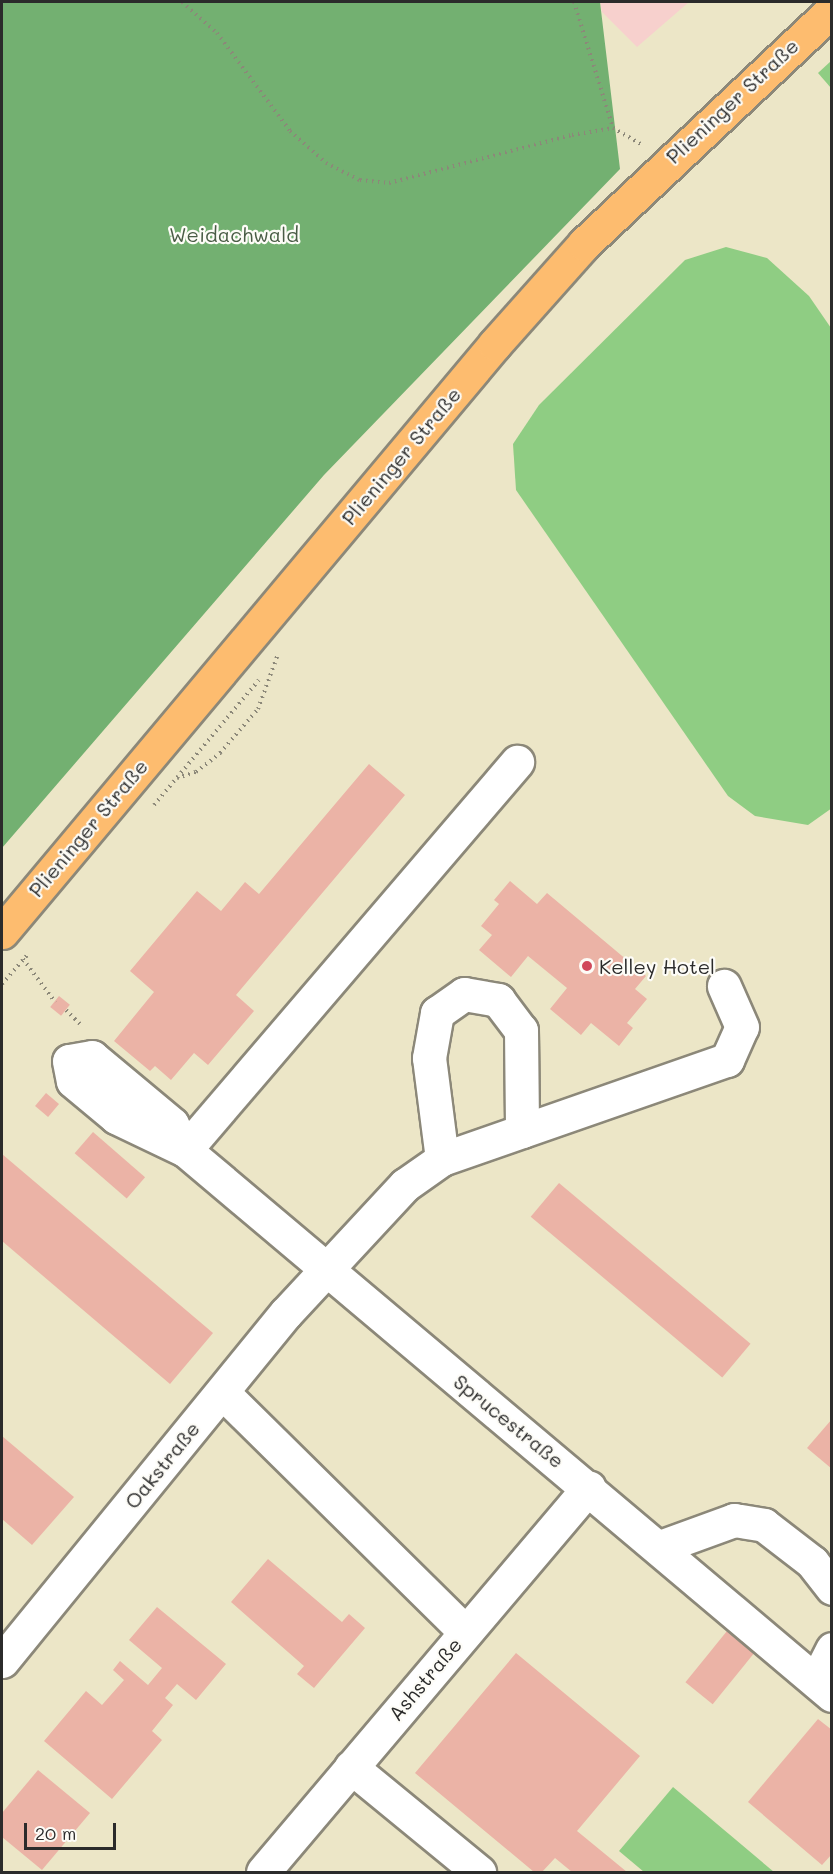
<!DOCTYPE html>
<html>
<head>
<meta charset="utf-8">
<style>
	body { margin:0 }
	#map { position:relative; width:833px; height:1874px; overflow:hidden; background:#ece6c7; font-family:Mali,sans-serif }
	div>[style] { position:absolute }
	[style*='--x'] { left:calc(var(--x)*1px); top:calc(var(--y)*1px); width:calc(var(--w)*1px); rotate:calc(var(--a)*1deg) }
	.built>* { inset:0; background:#f7d0cd }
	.green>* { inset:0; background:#8fcd83 }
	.forest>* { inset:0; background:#73b071 }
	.building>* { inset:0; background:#ebb3a6; transform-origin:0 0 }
	.path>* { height:4px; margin-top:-2px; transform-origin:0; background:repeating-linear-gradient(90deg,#8c8879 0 1.5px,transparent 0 6px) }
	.roads { filter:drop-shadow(2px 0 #8c8879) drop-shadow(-2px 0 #8c8879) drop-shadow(0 2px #8c8879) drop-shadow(0 -2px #8c8879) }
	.minor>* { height:33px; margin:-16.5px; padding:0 16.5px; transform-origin:16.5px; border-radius:16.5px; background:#fff }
	.major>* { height:33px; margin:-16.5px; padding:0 16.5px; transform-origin:16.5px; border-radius:16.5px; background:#fdbc6f }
	.dots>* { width:16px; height:16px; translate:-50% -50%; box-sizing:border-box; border:3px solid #fdfcf7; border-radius:50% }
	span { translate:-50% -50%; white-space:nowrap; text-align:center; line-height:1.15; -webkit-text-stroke:4.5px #fdfcf7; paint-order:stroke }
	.street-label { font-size:20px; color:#2b2b2b }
	.park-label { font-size:20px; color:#495c45 }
	.poi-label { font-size:20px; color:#2b2b2b }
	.left { translate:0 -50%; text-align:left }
	.frame { position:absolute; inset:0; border:3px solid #2b2b2b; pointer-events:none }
	.scale { position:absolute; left:24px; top:1823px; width:92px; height:27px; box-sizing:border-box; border:3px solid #2b2b2b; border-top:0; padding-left:8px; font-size:18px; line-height:21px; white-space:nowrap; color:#2b2b2b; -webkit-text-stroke:4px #fdfcf7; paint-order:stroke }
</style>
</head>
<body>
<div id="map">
	<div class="built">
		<div style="clip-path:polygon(600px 2px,689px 2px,637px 47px,602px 12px)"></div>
	</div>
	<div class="green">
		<div style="clip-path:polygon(831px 61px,831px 88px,818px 73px)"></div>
		<div style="clip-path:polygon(726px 247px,767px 258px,809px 296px,831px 328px,832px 808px,808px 825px,755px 816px,728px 796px,516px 490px,513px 444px,539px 405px,685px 260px)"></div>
		<div style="clip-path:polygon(673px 1787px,774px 1872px,644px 1872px,619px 1851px)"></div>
	</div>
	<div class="forest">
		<div style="clip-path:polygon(2px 2px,600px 2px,620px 169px,324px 475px,2px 848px)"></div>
	</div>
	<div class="building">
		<div style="clip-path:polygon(369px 764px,405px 795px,236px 995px,254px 1011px,208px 1065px,194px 1053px,171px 1080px,155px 1066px,150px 1071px,114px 1041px,154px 992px,130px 971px,197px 891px,221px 911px,245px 882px,259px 894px)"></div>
		<div style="clip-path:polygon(510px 881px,537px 904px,547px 893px,646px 976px,635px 989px,647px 999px,627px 1023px,633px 1028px,619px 1046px,591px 1023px,581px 1035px,550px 1009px,567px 988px,528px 956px,511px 977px,479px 950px,492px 935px,481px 926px,499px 904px,494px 900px)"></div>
		<div style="left:59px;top:996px;width:14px;height:14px;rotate:39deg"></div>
		<div style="left:46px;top:1093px;width:17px;height:17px;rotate:40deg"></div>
		<div style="left:93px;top:1132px;width:69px;height:28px;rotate:41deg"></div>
		<div style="clip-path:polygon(2px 1154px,213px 1333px,170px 1384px,2px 1241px)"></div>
		<div style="left:559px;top:1183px;width:250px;height:44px;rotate:40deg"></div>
		<div style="clip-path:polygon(832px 1419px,832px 1469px,807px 1448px)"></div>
		<div style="clip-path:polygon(2px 1436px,74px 1497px,32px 1545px,2px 1519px)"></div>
		<div style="clip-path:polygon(268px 1559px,342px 1622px,349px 1614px,365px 1628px,314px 1688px,297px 1674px,304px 1666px,231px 1602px)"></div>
		<div style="clip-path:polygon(157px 1607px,226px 1664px,196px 1700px,177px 1684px,165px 1698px,173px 1705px,152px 1731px,162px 1740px,112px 1799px,44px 1741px,86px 1691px,102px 1705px,124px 1680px,113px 1670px,120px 1661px,148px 1685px,162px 1668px,129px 1640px)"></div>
		<div style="left:727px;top:1631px;width:35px;height:66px;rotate:39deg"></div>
		<div style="clip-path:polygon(516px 1653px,640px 1756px,577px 1831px,627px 1872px,572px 1872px,555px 1858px,542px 1872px,534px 1872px,415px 1773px)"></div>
		<div style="clip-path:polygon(818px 1719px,832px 1730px,832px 1854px,822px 1865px,748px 1802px)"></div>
		<div style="clip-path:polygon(38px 1770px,90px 1813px,42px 1870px,2px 1837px,2px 1813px)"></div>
	</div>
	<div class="path">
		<div style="--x:182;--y:2;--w:47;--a:41.5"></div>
		<div style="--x:217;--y:33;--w:122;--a:53.3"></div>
		<div style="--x:290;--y:131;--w:48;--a:41.6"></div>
		<div style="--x:326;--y:163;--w:38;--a:27"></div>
		<div style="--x:360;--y:180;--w:29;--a:6"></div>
		<div style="--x:389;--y:183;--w:189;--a:-14.7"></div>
		<div style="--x:572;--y:135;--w:42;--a:-9.7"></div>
		<div style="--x:574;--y:2;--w:132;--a:72.8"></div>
		<div style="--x:613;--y:128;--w:34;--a:30"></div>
		<div style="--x:177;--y:778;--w:20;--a:-18"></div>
		<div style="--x:196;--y:772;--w:31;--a:-38"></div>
		<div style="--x:220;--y:753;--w:58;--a:-49.2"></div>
		<div style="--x:258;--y:709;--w:59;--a:-70"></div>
		<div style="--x:154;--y:805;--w:163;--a:-50"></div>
		<div style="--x:23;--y:959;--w:54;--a:53.3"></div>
		<div style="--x:2;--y:984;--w:38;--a:-49"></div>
		<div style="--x:66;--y:1010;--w:23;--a:45"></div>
	</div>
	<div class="roads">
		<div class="minor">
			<div style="--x:185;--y:1150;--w:29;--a:-117"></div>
			<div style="--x:172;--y:1124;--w:104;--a:-140.1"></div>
			<div style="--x:92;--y:1057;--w:23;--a:170"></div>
			<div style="--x:69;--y:1061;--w:20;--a:79"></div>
			<div style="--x:73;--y:1081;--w:56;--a:39.9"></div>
			<div style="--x:116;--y:1117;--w:76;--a:25.6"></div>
			<div style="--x:185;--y:1150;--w:846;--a:40.11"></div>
			<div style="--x:185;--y:1150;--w:511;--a:-49.45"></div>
			<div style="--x:442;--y:1159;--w:102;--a:-97.3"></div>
			<div style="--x:429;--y:1058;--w:46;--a:-79.9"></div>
			<div style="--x:437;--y:1013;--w:33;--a:-35"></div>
			<div style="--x:464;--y:994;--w:35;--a:10"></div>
			<div style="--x:498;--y:1000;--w:38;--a:53"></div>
			<div style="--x:521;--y:1030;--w:101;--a:89.4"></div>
			<div style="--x:222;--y:1392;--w:342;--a:44.6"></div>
			<div style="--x:660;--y:1547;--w:79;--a:-20"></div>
			<div style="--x:734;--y:1520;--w:30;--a:9"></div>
			<div style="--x:764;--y:1525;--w:61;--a:37.6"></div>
			<div style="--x:812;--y:1562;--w:33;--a:52"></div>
			<div style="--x:2;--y:1661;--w:449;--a:-50.8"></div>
			<div style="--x:286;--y:1313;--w:175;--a:-47.1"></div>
			<div style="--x:405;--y:1185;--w:45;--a:-35.1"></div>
			<div style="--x:442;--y:1159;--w:302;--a:-19.2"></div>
			<div style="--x:727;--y:1060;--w:36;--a:-66"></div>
			<div style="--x:742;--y:1027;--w:45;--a:-113.7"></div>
			<div style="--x:816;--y:1681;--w:36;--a:-63"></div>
			<div style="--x:351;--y:1767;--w:166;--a:39.4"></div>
			<div style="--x:263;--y:1872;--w:504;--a:-49.74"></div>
		</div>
		<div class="major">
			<div style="--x:2;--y:932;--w:767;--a:-50.02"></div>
			<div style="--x:495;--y:344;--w:134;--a:-48.3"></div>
			<div style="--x:584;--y:244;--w:341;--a:-43.3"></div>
		</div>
	</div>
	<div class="dots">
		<div style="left:587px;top:966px;background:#d1495b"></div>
	</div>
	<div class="street-label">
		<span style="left:732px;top:101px;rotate:-43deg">Plieninger Straße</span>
		<span style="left:401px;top:456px;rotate:-50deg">Plieninger Straße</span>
		<span style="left:88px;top:828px;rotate:-50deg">Plieninger Straße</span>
		<span style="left:509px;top:1421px;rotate:39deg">Sprucestraße</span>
		<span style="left:162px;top:1465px;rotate:-51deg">Oakstraße</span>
		<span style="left:425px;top:1679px;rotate:-50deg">Ashstraße</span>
	</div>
	<div class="park-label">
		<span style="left:234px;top:234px">Weidachwald</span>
	</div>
	<div class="poi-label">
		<span class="left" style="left:599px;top:966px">Kelley Hotel</span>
	</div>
	<div class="frame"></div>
	<div class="scale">20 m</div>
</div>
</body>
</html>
